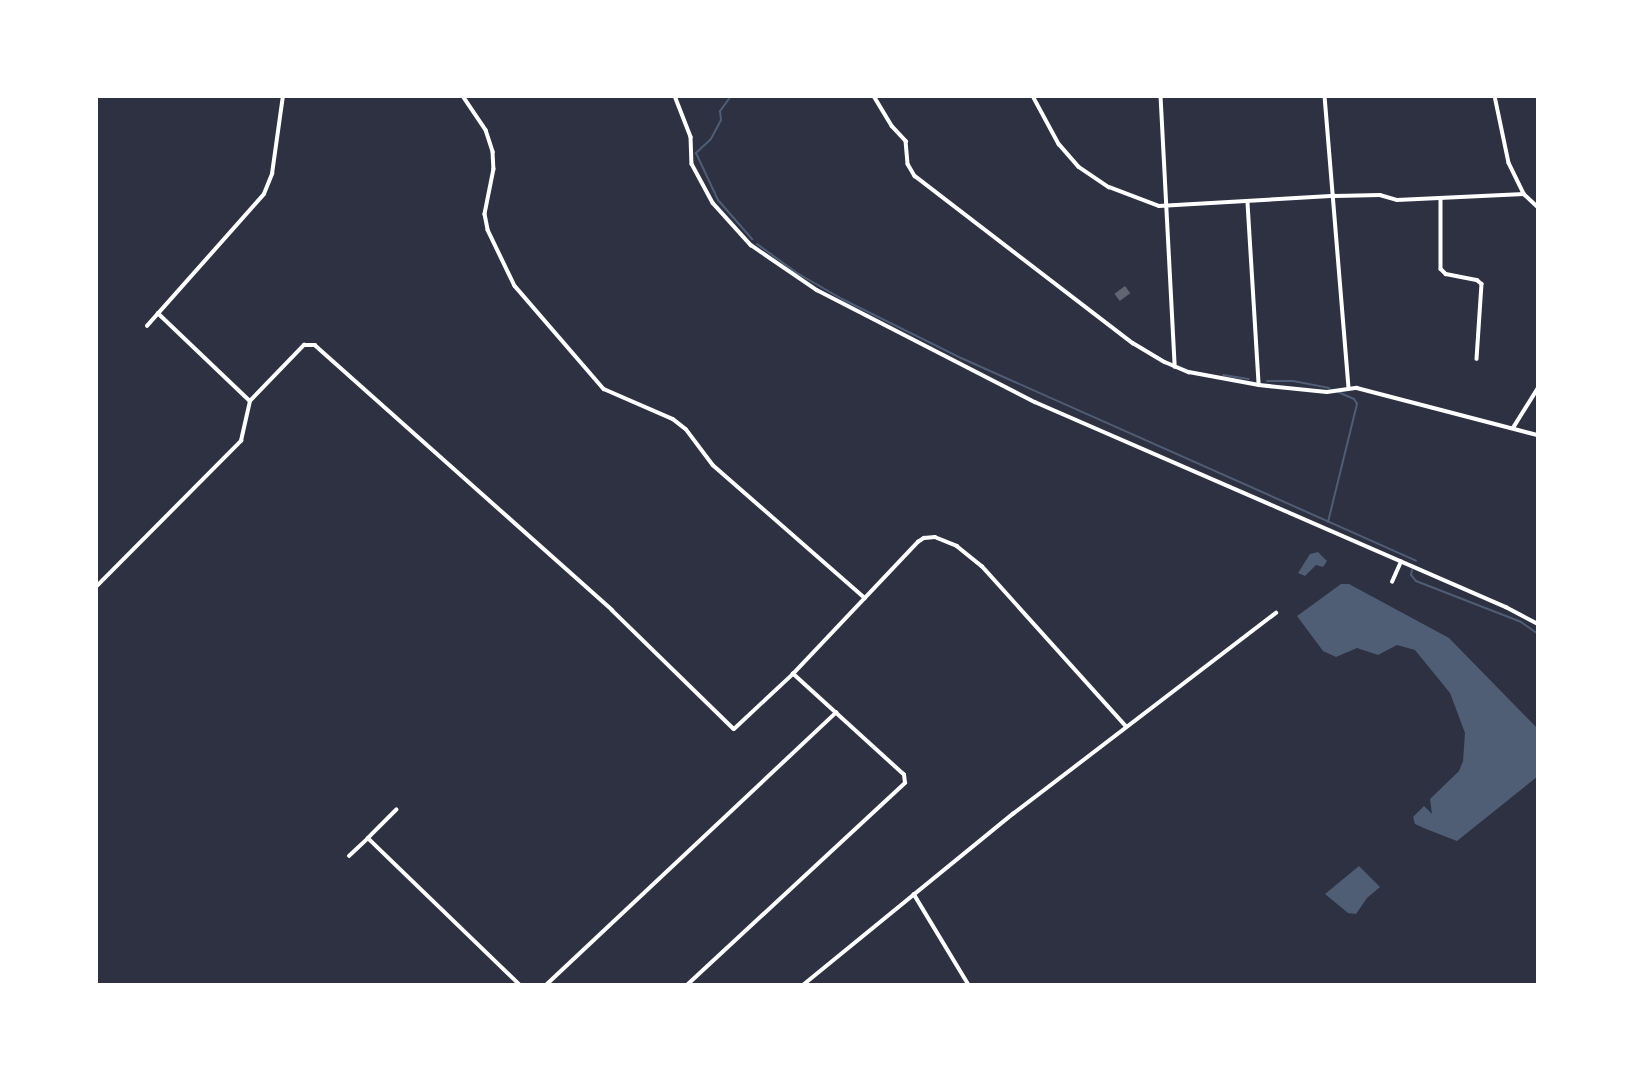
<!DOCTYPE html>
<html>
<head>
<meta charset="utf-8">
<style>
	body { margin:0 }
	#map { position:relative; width:1634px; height:1081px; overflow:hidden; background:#2d3142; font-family:Montserrat,sans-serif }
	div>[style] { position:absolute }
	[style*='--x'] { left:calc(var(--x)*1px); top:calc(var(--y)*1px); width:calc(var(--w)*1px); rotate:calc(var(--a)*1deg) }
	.water>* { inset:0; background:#4f5d75 }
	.stream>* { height:2px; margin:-1px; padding:0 1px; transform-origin:1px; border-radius:1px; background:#4f5d75 }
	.building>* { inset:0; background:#626471; transform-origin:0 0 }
	.minor>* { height:3.5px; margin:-1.75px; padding:0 1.75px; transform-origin:1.75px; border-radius:1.75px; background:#fff }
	span { translate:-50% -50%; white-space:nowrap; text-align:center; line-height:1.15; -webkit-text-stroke:7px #fff; paint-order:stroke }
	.frame { position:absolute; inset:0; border:98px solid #fff; pointer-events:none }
</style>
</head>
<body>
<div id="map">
	<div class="water">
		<div style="clip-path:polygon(1318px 552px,1327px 561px,1323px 567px,1316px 565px,1305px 576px,1298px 573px,1310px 554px)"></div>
		<div style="clip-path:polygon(1341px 584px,1349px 584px,1449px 638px,1538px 729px,1538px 776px,1457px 841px,1426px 829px,1415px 824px,1413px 817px,1424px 806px,1432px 814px,1430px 799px,1459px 771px,1463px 761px,1465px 733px,1450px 693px,1415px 650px,1397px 645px,1378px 655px,1357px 648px,1336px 657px,1323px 651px,1297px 616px)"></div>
		<div style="clip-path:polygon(1359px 866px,1380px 887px,1367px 898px,1356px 914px,1348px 913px,1325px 894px)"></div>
	</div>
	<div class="stream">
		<div style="--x:731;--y:96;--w:19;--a:126"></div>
		<div style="--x:720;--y:111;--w:9;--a:84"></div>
		<div style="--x:721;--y:120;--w:21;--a:118"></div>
		<div style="--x:711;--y:139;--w:21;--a:137"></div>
		<div style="--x:696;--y:153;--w:52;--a:64.9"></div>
		<div style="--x:718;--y:200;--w:52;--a:48.9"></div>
		<div style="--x:757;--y:244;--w:49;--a:35.9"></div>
		<div style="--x:797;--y:273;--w:52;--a:30"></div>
		<div style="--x:842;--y:299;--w:133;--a:26.4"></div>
		<div style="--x:961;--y:358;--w:498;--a:24"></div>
		<div style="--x:1223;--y:375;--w:26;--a:9"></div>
		<div style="--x:1267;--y:381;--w:26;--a:0"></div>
		<div style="--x:1293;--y:381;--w:37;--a:11"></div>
		<div style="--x:1328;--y:522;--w:122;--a:-76.2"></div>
		<div style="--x:1357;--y:404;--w:6;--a:-121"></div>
		<div style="--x:1354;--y:399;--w:17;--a:-156"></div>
		<div style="--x:1412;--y:570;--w:5;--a:101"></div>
		<div style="--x:1411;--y:575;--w:8;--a:50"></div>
		<div style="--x:1416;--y:581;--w:113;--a:21.3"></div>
		<div style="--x:1521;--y:622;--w:21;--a:35"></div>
	</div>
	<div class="building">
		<div style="left:1125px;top:286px;width:9px;height:13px;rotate:54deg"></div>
	</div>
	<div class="minor">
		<div style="--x:463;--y:96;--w:41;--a:55.9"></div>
		<div style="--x:486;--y:130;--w:23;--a:72"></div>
		<div style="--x:493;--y:152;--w:17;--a:87"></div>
		<div style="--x:494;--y:169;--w:46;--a:101.3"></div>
		<div style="--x:485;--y:214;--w:16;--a:79"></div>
		<div style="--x:488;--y:230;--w:62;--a:64.3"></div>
		<div style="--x:515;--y:286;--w:136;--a:49.2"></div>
		<div style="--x:604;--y:389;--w:75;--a:23.5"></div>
		<div style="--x:673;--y:419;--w:16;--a:38"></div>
		<div style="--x:686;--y:429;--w:45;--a:53.1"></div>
		<div style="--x:713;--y:465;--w:202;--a:41.2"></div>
		<div style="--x:675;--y:96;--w:44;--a:68.7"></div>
		<div style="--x:691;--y:137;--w:27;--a:88"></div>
		<div style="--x:692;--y:164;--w:44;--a:61.7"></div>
		<div style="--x:713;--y:203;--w:57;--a:47.9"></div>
		<div style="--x:751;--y:245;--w:80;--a:34.3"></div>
		<div style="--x:817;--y:290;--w:245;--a:27.2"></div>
		<div style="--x:1035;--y:402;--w:514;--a:23.52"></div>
		<div style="--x:1506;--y:607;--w:36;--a:28"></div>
		<div style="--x:874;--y:96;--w:35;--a:59"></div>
		<div style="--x:892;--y:126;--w:21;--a:47"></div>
		<div style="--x:906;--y:141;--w:23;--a:85"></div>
		<div style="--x:908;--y:164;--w:14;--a:60"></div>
		<div style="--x:915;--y:176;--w:275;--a:37.5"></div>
		<div style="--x:1133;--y:343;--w:37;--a:31"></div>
		<div style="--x:1165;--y:362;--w:26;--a:23"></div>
		<div style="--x:1189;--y:372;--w:71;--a:10.5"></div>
		<div style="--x:1259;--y:385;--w:68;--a:5.9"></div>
		<div style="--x:1327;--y:392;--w:30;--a:-8"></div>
		<div style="--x:1357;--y:388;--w:187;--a:14.6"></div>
		<div style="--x:1033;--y:96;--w:55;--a:61.6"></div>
		<div style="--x:1059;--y:144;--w:30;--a:49"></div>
		<div style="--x:1079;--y:167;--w:36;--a:34"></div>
		<div style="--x:1109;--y:187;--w:53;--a:20.8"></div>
		<div style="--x:1159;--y:206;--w:176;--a:-3.3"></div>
		<div style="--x:1335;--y:196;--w:45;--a:-1.3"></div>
		<div style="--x:1380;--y:195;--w:18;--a:16"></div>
		<div style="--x:1397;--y:200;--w:127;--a:-2.7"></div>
		<div style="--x:1161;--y:96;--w:271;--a:87"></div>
		<div style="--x:1325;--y:96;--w:292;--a:85.3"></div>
		<div style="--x:1495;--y:96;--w:68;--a:78.2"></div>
		<div style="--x:1509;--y:163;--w:34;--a:64"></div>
		<div style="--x:1524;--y:194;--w:19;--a:43"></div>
		<div style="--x:1441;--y:199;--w:70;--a:90"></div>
		<div style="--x:1441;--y:269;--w:7;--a:45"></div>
		<div style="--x:1446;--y:274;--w:32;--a:11"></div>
		<div style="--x:1477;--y:280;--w:6;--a:39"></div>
		<div style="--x:1482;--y:284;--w:75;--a:93.8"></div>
		<div style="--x:1248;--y:203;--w:182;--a:86.5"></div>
		<div style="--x:158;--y:313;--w:127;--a:43.7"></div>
		<div style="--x:250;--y:401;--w:78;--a:-46"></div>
		<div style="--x:304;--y:345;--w:11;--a:0"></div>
		<div style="--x:315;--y:345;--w:398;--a:41.7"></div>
		<div style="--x:612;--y:610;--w:170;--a:44.3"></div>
		<div style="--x:734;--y:729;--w:81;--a:-43"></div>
		<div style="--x:793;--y:674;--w:182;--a:-46.6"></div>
		<div style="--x:918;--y:542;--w:7;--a:-34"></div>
		<div style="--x:924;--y:538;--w:11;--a:-5"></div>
		<div style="--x:935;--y:537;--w:24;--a:22"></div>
		<div style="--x:957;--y:546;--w:32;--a:39"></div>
		<div style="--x:982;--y:566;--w:215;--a:48"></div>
		<div style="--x:147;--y:326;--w:176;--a:-48.4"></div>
		<div style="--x:264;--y:194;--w:22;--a:-68"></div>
		<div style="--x:272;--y:174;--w:79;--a:-82"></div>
		<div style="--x:1513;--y:428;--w:47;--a:-58"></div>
		<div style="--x:1392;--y:582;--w:22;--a:-66"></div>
		<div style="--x:96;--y:587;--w:206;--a:-45.2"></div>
		<div style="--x:241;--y:441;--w:41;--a:-77.3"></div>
		<div style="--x:368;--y:838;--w:40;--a:-45"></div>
		<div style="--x:349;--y:856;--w:26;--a:-43"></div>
		<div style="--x:368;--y:838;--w:211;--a:44"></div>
		<div style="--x:914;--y:894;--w:106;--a:58.9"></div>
		<div style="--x:546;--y:985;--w:398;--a:-43.2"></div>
		<div style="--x:687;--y:985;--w:297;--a:-42.8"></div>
		<div style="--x:905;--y:783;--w:8;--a:-97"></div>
		<div style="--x:904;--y:775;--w:150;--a:-137.7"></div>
		<div style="--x:803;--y:985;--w:271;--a:-39.2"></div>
		<div style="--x:1013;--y:814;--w:331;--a:-37.4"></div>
	</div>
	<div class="frame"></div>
</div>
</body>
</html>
